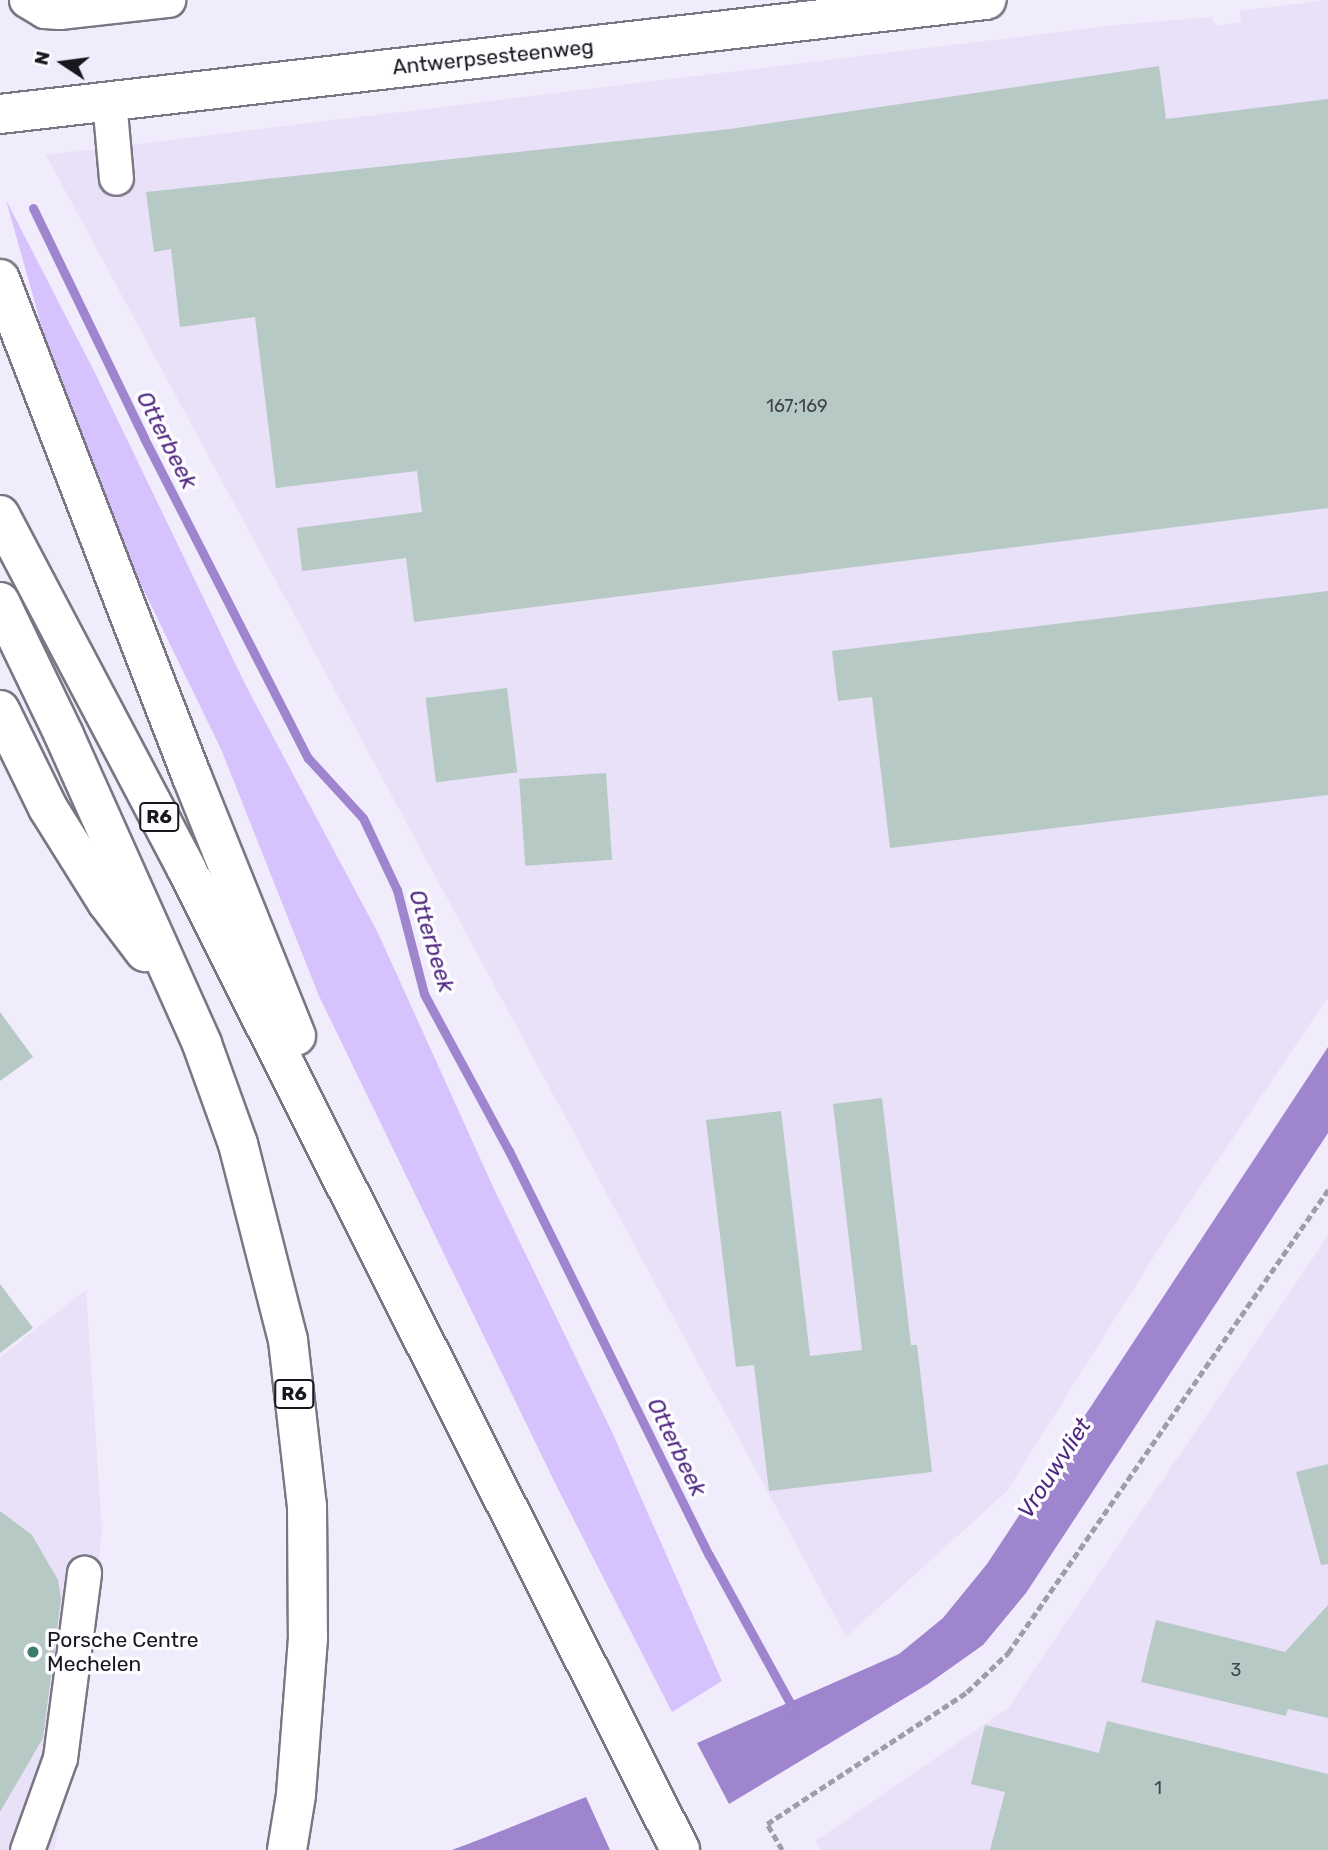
<!DOCTYPE html>
<html>
<head>
<meta charset="utf-8">
<style>
	body { margin:0 }
	#map { position:relative; width:1328px; height:1850px; overflow:hidden; background:#f1ecfb; font-family:Rubik,sans-serif }
	div>[style] { position:absolute }
	[style*='--x'] { left:calc(var(--x)*1px); top:calc(var(--y)*1px); width:calc(var(--w)*1px); rotate:calc(var(--a)*1deg) }
	.built>* { inset:0; background:#e8e1f7 }
	.green>* { inset:0; background:#d6c2fc }
	.water>* { inset:0; background:#9f84ce }
	.stream>* { height:9px; margin:-4.5px; padding:0 4.5px; transform-origin:4.5px; border-radius:4.5px; background:#9f84ce }
	.building>* { inset:0; background:#b7c9c4; transform-origin:0 0 }
	.path>* { height:4.5px; margin-top:-2.25px; transform-origin:0; background:repeating-linear-gradient(90deg,#a09ca8 0 7px,transparent 0 10.5px) }
	.roads { filter:drop-shadow(2px 0 #7a7683) drop-shadow(-2px 0 #7a7683) drop-shadow(0 2px #7a7683) drop-shadow(0 -2px #7a7683) }
	.minor>* { height:33px; margin:-16.5px; padding:0 16.5px; transform-origin:16.5px; border-radius:16.5px; background:#fff }
	.major>* { height:38px; margin:-19px; padding:0 19px; transform-origin:19px; border-radius:19px; background:#fff }
	.highway>* { height:38px; margin:-19px; padding:0 19px; transform-origin:19px; border-radius:19px; background:#fff }
	.dots>* { width:19px; height:19px; translate:-50% -50%; box-sizing:border-box; border:4px solid #fdfcff; border-radius:50% }
	span { translate:-50% -50%; white-space:nowrap; text-align:center; line-height:1.15; -webkit-text-stroke:7px #fdfcff; paint-order:stroke }
	.number-label { font-size:18px; color:#404447 }
	.number-label span { -webkit-text-stroke-width:0 }
	.shield-label span { padding:2px 5px; background:#fdfcff; border:2px solid; border-radius:5px; -webkit-text-stroke-width:0 }
	.shield-label { font-size:19px; color:#19171d; font-weight:700 }
	.street-label { font-size:21px; color:#19171d }
	.poi-label { font-size:21px; color:#19171d }
	.left { translate:0 -50%; text-align:left }
	.water-label { font-size:23px; color:#4f287f; font-style:italic }
	.north { position:absolute; left:28px; top:28px; width:70px; height:70px; -webkit-text-stroke:5px #fdfcff; paint-order:stroke; rotate:283deg; font-size:19px; font-weight:700; line-height:28px; text-align:center; color:#19171d }
	.north::after { content:''; display:block; margin:auto; width:24px; height:32px; background:#19171d; clip-path:polygon(50% 0,100% 100%,50% 72%,0 100%) }
</style>
</head>
<body>
<div id="map">
	<div class="built">
		<div style="clip-path:polygon(1328px 0,1328px 997px,1161px 1245px,1007px 1491px,846px 1637px,46px 155px,1116px 25px,1212px 17px,1215px 26px,1241px 22px,1240px 11px)"></div>
		<div style="clip-path:polygon(1328px 1236px,1328px 1850px,820px 1850px,816px 1841px,1008px 1708px)"></div>
		<div style="clip-path:polygon(86px 1290px,102px 1531px,81px 1722px,54px 1850px,0 1850px,0 1357px)"></div>
	</div>
	<div class="green">
		<div style="clip-path:polygon(6px 200px,94px 371px,246px 686px,378px 933px,494px 1189px,612px 1432px,722px 1681px,672px 1712px,556px 1485px,319px 996px,221px 749px,110px 521px,60px 392px)"></div>
	</div>
	<div class="water">
		<div style="clip-path:polygon(1328px 1047px,1328px 1133px,1026px 1593px,983px 1645px,928px 1684px,729px 1804px,697px 1743px,899px 1654px,943px 1618px,987px 1564px)"></div>
		<div style="clip-path:polygon(586px 1797px,610px 1850px,452px 1850px,481px 1839px)"></div>
	</div>
	<div class="stream">
		<div style="--x:33;--y:208;--w:255;--a:64.2"></div>
		<div style="--x:144;--y:438;--w:360;--a:62.9"></div>
		<div style="--x:308;--y:758;--w:81;--a:47.5"></div>
		<div style="--x:363;--y:818;--w:80;--a:64.7"></div>
		<div style="--x:397;--y:890;--w:107;--a:75.4"></div>
		<div style="--x:424;--y:994;--w:179;--a:61.6"></div>
		<div style="--x:509;--y:1151;--w:451;--a:63.7"></div>
		<div style="--x:709;--y:1555;--w:179;--a:61.3"></div>
	</div>
	<div class="building">
		<div style="clip-path:polygon(1159px 66px,1166px 119px,1328px 99px,1328px 508px,414px 622px,406px 558px,302px 571px,297px 528px,422px 512px,417px 471px,276px 488px,255px 317px,180px 327px,171px 249px,154px 252px,146px 192px,730px 129px)"></div>
		<div style="clip-path:polygon(1328px 591px,1328px 795px,890px 848px,872px 697px,838px 701px,832px 651px)"></div>
		<div style="left:507px;top:688px;width:85px;height:82px;rotate:83deg"></div>
		<div style="left:606px;top:773px;width:87px;height:87px;rotate:86deg"></div>
		<div style="clip-path:polygon(0 1012px,33px 1057px,0 1081px)"></div>
		<div style="clip-path:polygon(882px 1098px,911px 1345px,917px 1345px,932px 1472px,769px 1491px,754px 1365px,736px 1367px,706px 1120px,781px 1111px,810px 1356px,862px 1350px,833px 1104px)"></div>
		<div style="clip-path:polygon(0 1284px,33px 1328px,0 1353px)"></div>
		<div style="clip-path:polygon(1328px 1464px,1328px 1564px,1321px 1565px,1296px 1472px)"></div>
		<div style="clip-path:polygon(0 1511px,32px 1535px,58px 1580px,61px 1599px,43px 1738px,0 1812px)"></div>
		<div style="clip-path:polygon(1328px 1605px,1328px 1718px,1288px 1709px,1286px 1716px,1141px 1682px,1156px 1620px,1285px 1652px)"></div>
		<div style="clip-path:polygon(1107px 1721px,1328px 1774px,1328px 1850px,990px 1850px,1005px 1792px,971px 1784px,985px 1725px,1099px 1753px)"></div>
	</div>
	<div class="path">
		<div style="--x:782;--y:1850;--w:30;--a:-120"></div>
		<div style="--x:767;--y:1824;--w:240;--a:-33.4"></div>
		<div style="--x:967;--y:1692;--w:57;--a:-43.6"></div>
		<div style="--x:1008;--y:1653;--w:563;--a:-55.35"></div>
	</div>
	<div class="roads">
		<div class="minor">
			<div style="--x:26;--y:0;--w:21;--a:31"></div>
			<div style="--x:44;--y:11;--w:15;--a:4"></div>
			<div style="--x:59;--y:12;--w:110;--a:-6.3"></div>
			<div style="--x:109;--y:100;--w:78;--a:84.9"></div>
			<div style="--x:27;--y:1850;--w:98;--a:-70.3"></div>
			<div style="--x:60;--y:1758;--w:187;--a:-82.6"></div>
		</div>
		<div class="major">
			<div style="--x:0;--y:114;--w:993;--a:-6.6"></div>
		</div>
		<div class="highway">
			<div style="--x:0;--y:279;--w:534;--a:68.92"></div>
			<div style="--x:192;--y:777;--w:279;--a:68.1"></div>
			<div style="--x:0;--y:515;--w:401;--a:62.2"></div>
			<div style="--x:187;--y:870;--w:1097;--a:63.29"></div>
			<div style="--x:0;--y:602;--w:148;--a:64.3"></div>
			<div style="--x:64;--y:735;--w:338;--a:65.9"></div>
			<div style="--x:202;--y:1044;--w:106;--a:70.2"></div>
			<div style="--x:238;--y:1144;--w:202;--a:75.7"></div>
			<div style="--x:288;--y:1340;--w:167;--a:83.5"></div>
			<div style="--x:307;--y:1506;--w:132;--a:89.6"></div>
			<div style="--x:308;--y:1638;--w:157;--a:94.4"></div>
			<div style="--x:296;--y:1795;--w:56;--a:99.3"></div>
			<div style="--x:0;--y:710;--w:109;--a:63.9"></div>
			<div style="--x:48;--y:808;--w:111;--a:57.9"></div>
			<div style="--x:107;--y:902;--w:63;--a:52.8"></div>
		</div>
	</div>
	<div class="dots">
		<div style="left:33px;top:1652px;background:#3a7c6c"></div>
	</div>
	<div class="number-label">
		<span style="left:797px;top:406px">167;169</span>
		<span style="left:1236px;top:1670px">3</span>
		<span style="left:1158px;top:1788px">1</span>
	</div>
	<div class="shield-label">
		<span style="left:159px;top:817px">R6</span>
		<span style="left:294px;top:1394px">R6</span>
	</div>
	<div class="street-label">
		<span style="left:493px;top:57px;rotate:-6deg">Antwerpsesteenweg</span>
	</div>
	<div class="poi-label">
		<span class="left" style="left:47px;top:1652px">Porsche Centre<br>Mechelen</span>
	</div>
	<div class="water-label">
		<span style="left:167px;top:440px;rotate:63deg">Otterbeek</span>
		<span style="left:432px;top:941px;rotate:73deg">Otterbeek</span>
		<span style="left:677px;top:1447px;rotate:64deg">Otterbeek</span>
		<span style="left:1054px;top:1468px;rotate:-57deg">Vrouwvliet</span>
	</div>
	<div class="north">N</div>
</div>
</body>
</html>
